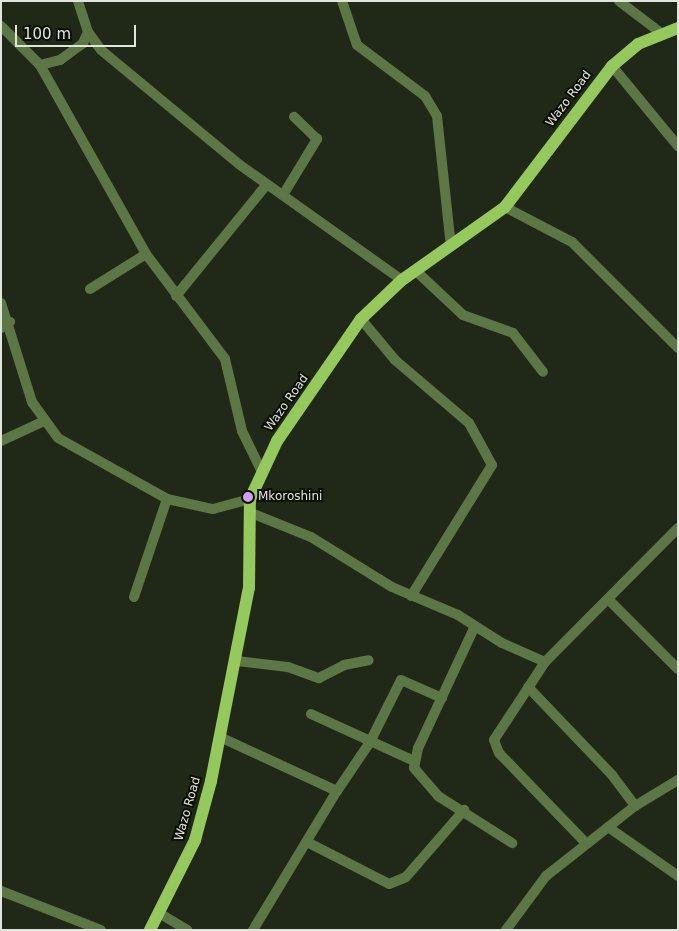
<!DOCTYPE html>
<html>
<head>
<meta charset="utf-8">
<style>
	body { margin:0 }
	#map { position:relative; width:679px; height:931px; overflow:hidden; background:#202818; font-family:"DejaVu Sans",sans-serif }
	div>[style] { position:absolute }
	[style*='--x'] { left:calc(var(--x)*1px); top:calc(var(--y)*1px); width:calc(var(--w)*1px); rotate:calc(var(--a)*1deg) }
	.minor>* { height:10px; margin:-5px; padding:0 5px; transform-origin:5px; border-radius:5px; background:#5d7645 }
	.major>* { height:12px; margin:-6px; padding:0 6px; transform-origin:6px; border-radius:6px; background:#95c85d }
	.dots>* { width:14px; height:14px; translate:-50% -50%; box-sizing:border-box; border:2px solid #0c0f08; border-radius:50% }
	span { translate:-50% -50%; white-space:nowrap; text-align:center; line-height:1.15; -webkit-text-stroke:4px #0c0f08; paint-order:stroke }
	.street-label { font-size:12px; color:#e1e6dc }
	.poi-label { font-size:12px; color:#e1e6dc }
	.left { translate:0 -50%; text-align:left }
	.frame { position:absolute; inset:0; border:2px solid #e1e6dc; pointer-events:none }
	.scale { position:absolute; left:15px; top:25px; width:121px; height:22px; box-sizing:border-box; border:2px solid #e1e6dc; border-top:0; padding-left:6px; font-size:15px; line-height:18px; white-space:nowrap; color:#e1e6dc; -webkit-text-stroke:4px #0c0f08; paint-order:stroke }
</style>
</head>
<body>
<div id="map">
	<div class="minor">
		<div style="--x:342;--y:1;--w:46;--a:71.2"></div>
		<div style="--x:357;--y:45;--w:85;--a:36.9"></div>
		<div style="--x:425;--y:96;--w:23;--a:59"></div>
		<div style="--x:437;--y:116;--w:131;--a:83.9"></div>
		<div style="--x:619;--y:1;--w:53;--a:37.3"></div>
		<div style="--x:1;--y:26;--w:55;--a:45"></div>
		<div style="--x:40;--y:65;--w:217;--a:60.7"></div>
		<div style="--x:146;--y:254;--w:131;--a:53"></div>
		<div style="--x:225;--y:359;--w:74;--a:76.7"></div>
		<div style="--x:242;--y:431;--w:43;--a:64"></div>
		<div style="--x:88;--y:32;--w:22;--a:54"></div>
		<div style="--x:101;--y:50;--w:180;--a:39.6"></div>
		<div style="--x:240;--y:165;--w:199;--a:35.4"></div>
		<div style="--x:40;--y:65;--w:21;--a:-14"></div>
		<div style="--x:60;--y:60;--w:29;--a:-36"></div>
		<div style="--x:83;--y:43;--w:12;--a:-66"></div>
		<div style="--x:88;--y:32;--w:33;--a:-108"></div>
		<div style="--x:612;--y:66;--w:104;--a:50.5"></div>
		<div style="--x:283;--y:195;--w:66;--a:-58.7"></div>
		<div style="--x:317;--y:139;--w:32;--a:-136"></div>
		<div style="--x:505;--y:207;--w:76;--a:27.6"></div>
		<div style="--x:572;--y:242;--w:150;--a:45"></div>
		<div style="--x:416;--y:271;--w:64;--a:43.1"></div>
		<div style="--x:463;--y:315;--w:53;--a:19.8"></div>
		<div style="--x:513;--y:333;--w:49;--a:52.4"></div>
		<div style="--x:90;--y:289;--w:66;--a:-32"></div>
		<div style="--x:176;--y:296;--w:144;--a:-50.9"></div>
		<div style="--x:1;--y:303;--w:104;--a:72.6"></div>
		<div style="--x:32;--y:402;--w:44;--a:54.2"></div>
		<div style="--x:58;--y:438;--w:125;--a:29.2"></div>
		<div style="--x:167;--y:499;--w:47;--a:12.3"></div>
		<div style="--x:213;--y:509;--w:38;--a:-15"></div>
		<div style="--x:361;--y:319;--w:53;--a:50.3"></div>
		<div style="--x:395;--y:360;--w:97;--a:40.4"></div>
		<div style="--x:469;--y:423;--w:48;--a:61.3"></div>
		<div style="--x:492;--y:465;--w:154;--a:121.7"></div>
		<div style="--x:1;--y:328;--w:11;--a:-34"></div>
		<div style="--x:1;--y:441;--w:47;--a:-24.9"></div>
		<div style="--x:249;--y:512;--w:67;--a:22"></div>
		<div style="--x:311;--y:537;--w:95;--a:31.7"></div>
		<div style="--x:392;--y:587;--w:72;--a:23"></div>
		<div style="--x:458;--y:615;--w:52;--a:32.5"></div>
		<div style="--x:502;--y:643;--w:47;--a:23.8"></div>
		<div style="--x:545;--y:662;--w:189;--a:-45.2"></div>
		<div style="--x:134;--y:597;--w:103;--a:-71.4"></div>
		<div style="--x:610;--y:601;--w:96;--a:45"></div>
		<div style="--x:475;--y:626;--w:135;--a:115"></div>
		<div style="--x:418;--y:748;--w:20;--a:101"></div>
		<div style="--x:414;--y:768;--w:37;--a:49"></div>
		<div style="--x:438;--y:796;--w:88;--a:32.4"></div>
		<div style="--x:237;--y:661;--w:51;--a:6.7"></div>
		<div style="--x:288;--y:667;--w:33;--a:20"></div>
		<div style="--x:319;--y:678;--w:28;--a:-27"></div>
		<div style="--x:344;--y:665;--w:25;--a:-11"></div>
		<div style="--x:545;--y:662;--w:93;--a:123.2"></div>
		<div style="--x:494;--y:740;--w:14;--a:69"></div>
		<div style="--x:499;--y:753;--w:125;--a:46"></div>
		<div style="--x:528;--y:687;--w:122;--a:46.3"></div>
		<div style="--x:612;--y:775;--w:39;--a:53"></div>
		<div style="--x:311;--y:714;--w:113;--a:24.5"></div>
		<div style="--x:220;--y:737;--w:129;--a:24.8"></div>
		<div style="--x:337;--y:791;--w:59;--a:-56"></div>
		<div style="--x:370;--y:742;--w:69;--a:-63.4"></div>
		<div style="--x:401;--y:680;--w:45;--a:23.7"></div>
		<div style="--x:608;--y:827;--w:85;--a:35"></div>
		<div style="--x:307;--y:842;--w:92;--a:27.1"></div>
		<div style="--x:389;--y:884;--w:18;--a:-22"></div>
		<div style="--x:406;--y:877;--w:89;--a:-49.1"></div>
		<div style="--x:1;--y:891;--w:107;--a:21.3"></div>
		<div style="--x:159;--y:913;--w:33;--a:31"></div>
		<div style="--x:253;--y:930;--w:162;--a:-58.9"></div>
		<div style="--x:506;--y:930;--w:67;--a:-53.5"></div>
		<div style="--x:546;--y:876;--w:113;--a:-38.2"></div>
		<div style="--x:635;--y:806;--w:50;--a:-31.2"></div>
	</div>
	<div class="major">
		<div style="--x:150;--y:930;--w:101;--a:-63.4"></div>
		<div style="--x:195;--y:840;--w:61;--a:-74.8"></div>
		<div style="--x:211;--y:781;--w:197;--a:-78.9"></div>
		<div style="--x:249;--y:588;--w:89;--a:-89.4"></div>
		<div style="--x:250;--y:499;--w:64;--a:-65"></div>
		<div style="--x:277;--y:441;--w:148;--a:-55.5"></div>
		<div style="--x:361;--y:319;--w:57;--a:-43.6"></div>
		<div style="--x:402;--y:280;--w:126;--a:-35.3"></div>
		<div style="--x:505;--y:207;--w:177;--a:-52.8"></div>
		<div style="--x:612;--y:66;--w:34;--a:-40"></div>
		<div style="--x:638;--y:44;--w:43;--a:-21.8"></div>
	</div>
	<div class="dots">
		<div style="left:248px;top:497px;background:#d49cfb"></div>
	</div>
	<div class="street-label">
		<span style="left:569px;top:99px;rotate:-53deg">Wazo Road</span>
		<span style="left:287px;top:403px;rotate:-55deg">Wazo Road</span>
		<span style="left:188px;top:809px;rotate:-74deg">Wazo Road</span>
	</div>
	<div class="poi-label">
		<span class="left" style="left:258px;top:497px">Mkoroshini</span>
	</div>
	<div class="frame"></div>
	<div class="scale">100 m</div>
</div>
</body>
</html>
